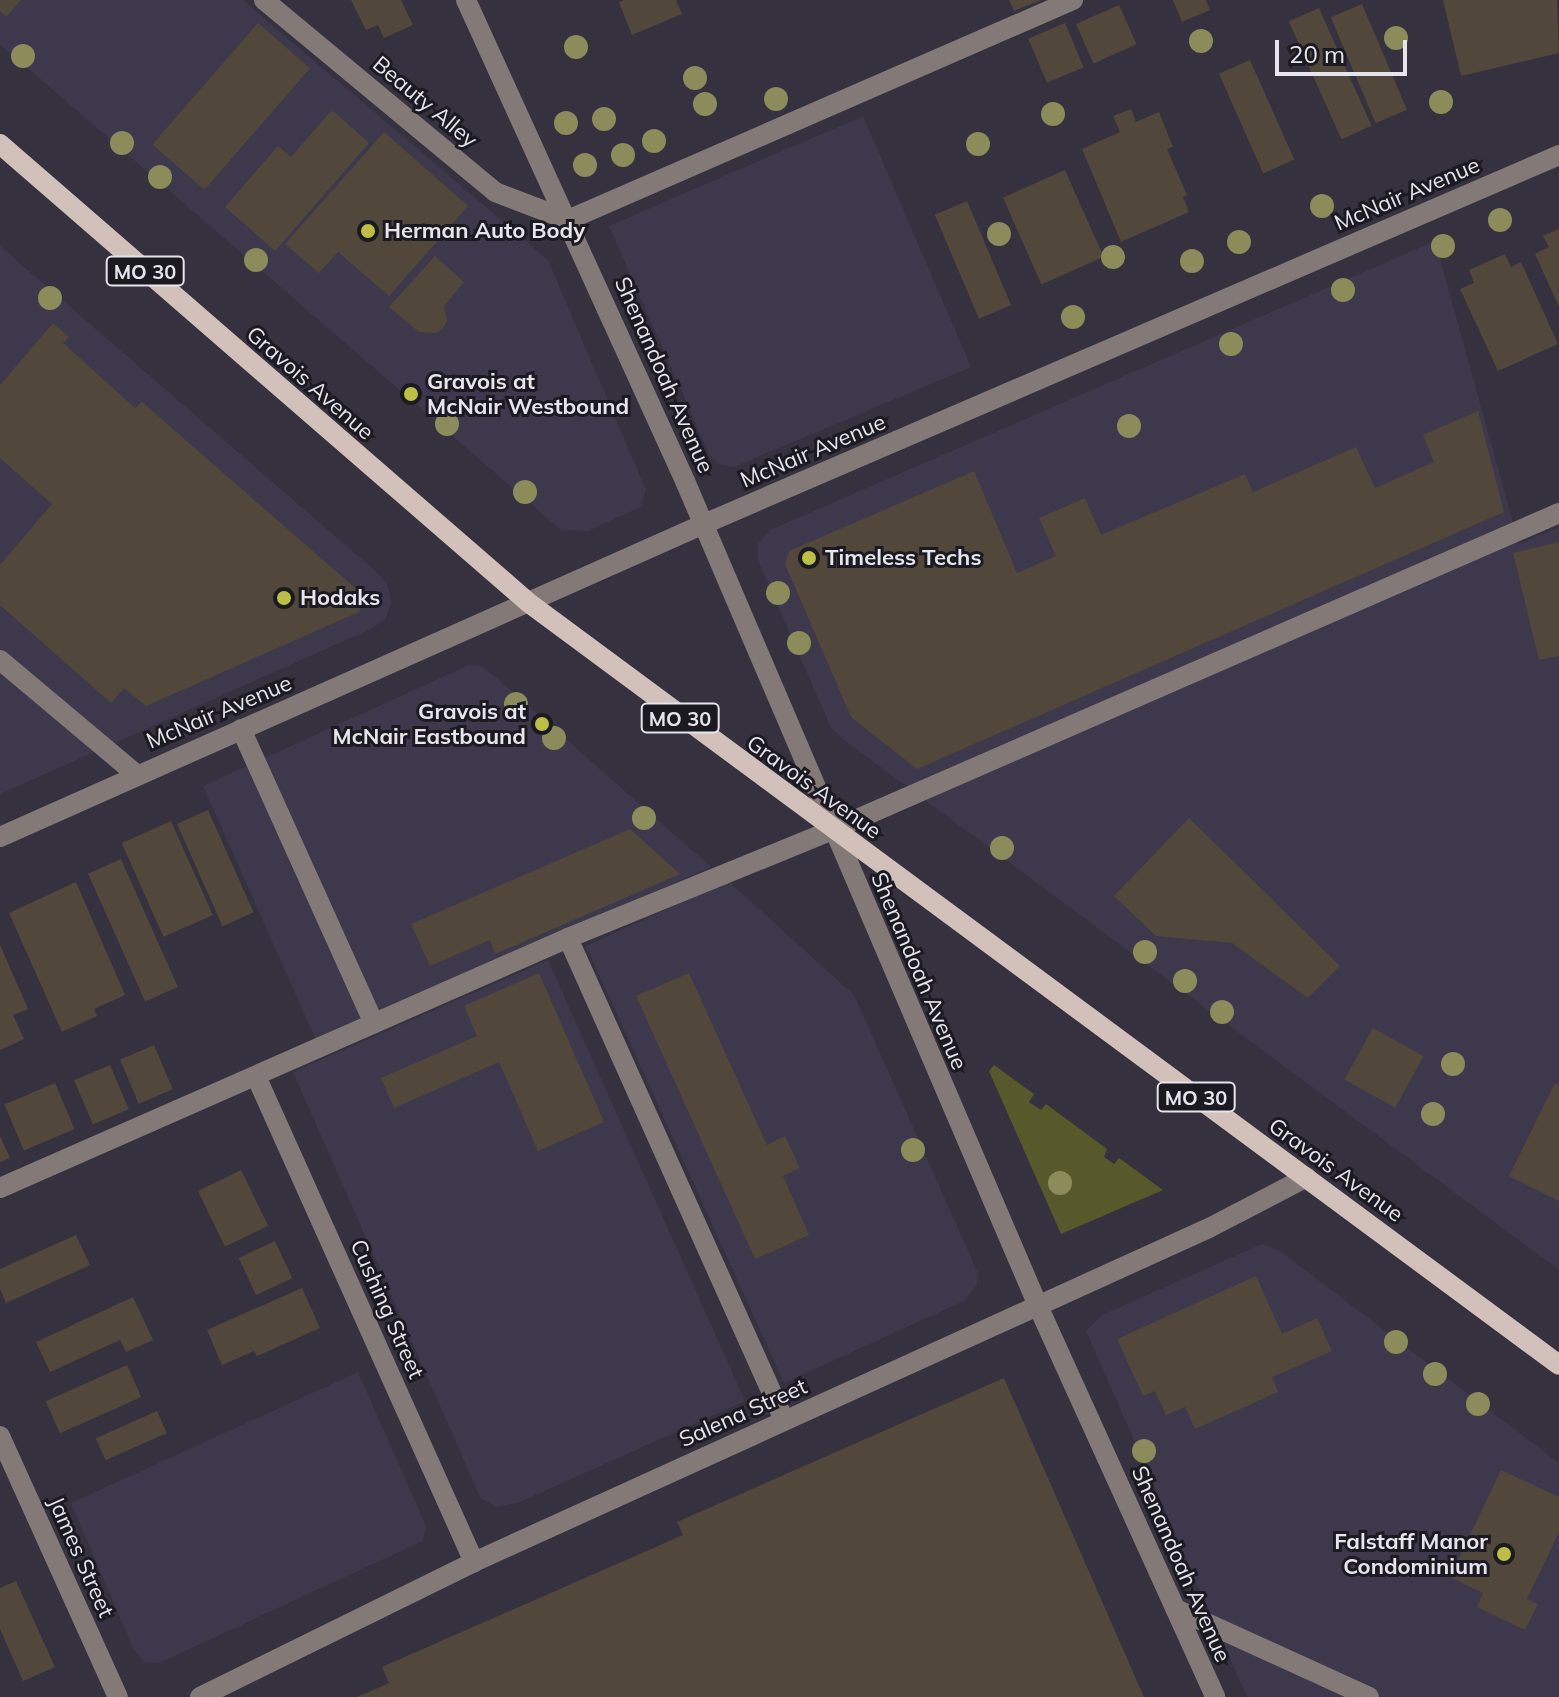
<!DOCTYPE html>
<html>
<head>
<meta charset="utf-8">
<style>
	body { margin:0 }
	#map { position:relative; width:1559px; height:1697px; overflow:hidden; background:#35313f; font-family:Mulish,sans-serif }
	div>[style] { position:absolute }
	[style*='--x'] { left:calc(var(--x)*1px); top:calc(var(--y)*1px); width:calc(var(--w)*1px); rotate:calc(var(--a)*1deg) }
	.built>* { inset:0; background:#3e384c }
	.green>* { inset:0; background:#57592a }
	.building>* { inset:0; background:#51473a; transform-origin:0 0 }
	.minor>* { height:20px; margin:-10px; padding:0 10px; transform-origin:10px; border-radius:10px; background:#837a77 }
	.major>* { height:20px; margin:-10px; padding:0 10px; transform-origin:10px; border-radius:10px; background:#d1c1ba }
	.trees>* { width:24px; height:24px; margin:-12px; border-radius:50%; background:#8b8c59 }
	.dots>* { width:22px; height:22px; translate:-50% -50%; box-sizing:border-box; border:4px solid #1c1a21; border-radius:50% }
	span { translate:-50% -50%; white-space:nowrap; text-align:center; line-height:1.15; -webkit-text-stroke:6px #1c1a21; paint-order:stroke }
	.shield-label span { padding:2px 6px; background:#1c1a21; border:2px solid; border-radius:6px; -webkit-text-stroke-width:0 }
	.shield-label { font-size:20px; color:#e6e4ed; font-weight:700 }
	.street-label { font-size:22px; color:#e6e4ed }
	.poi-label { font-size:22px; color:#e6e4ed; font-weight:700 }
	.left { translate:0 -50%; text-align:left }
	.right { translate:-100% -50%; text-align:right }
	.scale { position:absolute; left:1275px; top:40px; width:132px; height:36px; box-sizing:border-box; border:4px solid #e6e4ed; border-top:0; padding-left:10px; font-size:24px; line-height:28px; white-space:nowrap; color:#e6e4ed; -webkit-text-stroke:6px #1c1a21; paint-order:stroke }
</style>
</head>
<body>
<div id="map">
	<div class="built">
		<div style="clip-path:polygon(0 0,243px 0,548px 260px,646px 490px,641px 507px,588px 531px,561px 530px,0 44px)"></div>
		<div style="clip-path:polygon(863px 116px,971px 367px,734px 467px,721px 465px,710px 456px,609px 226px)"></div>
		<div style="clip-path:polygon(1435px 241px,1519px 544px,1559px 527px,1559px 1270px,844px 740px,831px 728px,758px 560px,758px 544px,770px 530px)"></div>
		<div style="clip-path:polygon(0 246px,380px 575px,389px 589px,391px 604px,385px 619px,371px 629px,0 794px)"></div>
		<div style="clip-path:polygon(469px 665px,481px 666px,491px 673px,711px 867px,315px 1038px,203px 786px)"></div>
		<div style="clip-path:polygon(728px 881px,854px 995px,978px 1273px,977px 1285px,964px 1301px,784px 1383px,586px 946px)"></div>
		<div style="clip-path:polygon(548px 960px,745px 1401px,520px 1502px,498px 1507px,481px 1499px,293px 1072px)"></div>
		<div style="clip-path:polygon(1262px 1244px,1280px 1251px,1559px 1463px,1559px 1697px,1247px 1697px,1086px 1331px,1102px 1315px)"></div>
		<div style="clip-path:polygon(358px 1372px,426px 1526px,423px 1541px,159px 1663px,144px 1662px,134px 1650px,71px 1503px)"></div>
	</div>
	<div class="green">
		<div style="clip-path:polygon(994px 1065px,1034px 1094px,1029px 1102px,1041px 1110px,1046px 1104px,1107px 1149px,1104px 1157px,1114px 1164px,1119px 1158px,1163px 1190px,1061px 1234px,989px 1071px)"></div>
	</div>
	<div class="building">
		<div style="clip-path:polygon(0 0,21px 0,6px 17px,0 11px)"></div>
		<div style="clip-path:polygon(351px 0,401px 0,413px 25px,384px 38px,378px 25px,366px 30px)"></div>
		<div style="clip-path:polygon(624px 0,676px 0,682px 14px,632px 35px,619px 2px)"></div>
		<div style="clip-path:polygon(1009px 0,1041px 0,1014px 11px)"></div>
		<div style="clip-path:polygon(1173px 0,1206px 0,1210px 10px,1182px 22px)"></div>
		<div style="clip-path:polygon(1443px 0,1557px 0,1559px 53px,1461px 76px)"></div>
		<div style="left:1362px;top:4px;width:115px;height:34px;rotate:67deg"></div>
		<div style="left:1119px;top:5px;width:43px;height:47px;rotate:66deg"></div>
		<div style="left:1319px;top:8px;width:129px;height:33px;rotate:66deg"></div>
		<div style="left:258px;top:23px;width:69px;height:161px;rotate:41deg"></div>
		<div style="left:1065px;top:23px;width:48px;height:40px;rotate:67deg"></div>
		<div style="left:1250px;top:60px;width:109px;height:34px;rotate:66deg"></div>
		<div style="clip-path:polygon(1131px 109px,1136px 122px,1159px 112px,1173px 147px,1167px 149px,1187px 195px,1183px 197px,1189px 212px,1121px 242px,1082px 149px,1120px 132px,1113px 116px)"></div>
		<div style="clip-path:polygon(332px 110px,369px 143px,275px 251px,225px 207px,278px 146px,291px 157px)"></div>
		<div style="clip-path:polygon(384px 132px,468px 206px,389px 296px,338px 252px,319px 273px,285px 244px)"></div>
		<div style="left:1065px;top:170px;width:95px;height:68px;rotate:66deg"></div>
		<div style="left:967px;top:201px;width:113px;height:35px;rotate:67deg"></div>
		<div style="clip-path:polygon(1559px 229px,1559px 307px,1535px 254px,1549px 247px,1543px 236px)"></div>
		<div style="clip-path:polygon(1505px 254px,1511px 267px,1521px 262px,1558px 344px,1498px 371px,1460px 289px,1474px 283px,1469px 270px)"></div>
		<div style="clip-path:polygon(435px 256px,464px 282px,444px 306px,447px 321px,443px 328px,436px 333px,419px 332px,389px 307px)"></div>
		<div style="clip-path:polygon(53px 323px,69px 337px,63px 343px,135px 408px,142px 402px,362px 594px,359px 612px,146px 706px,124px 688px,111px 703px,0 605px,0 565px,52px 504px,0 458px,0 385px)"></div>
		<div style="clip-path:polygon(1478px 411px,1504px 512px,917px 769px,851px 717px,785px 564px,789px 551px,974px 471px,1017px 573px,1056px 556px,1039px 518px,1085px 498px,1101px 535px,1245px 474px,1253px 492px,1356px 447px,1375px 488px,1434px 462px,1423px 435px)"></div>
		<div style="clip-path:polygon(1559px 542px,1559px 656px,1539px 660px,1513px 553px)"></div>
		<div style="left:208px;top:810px;width:112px;height:34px;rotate:66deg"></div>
		<div style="clip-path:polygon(1189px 818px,1340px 966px,1308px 998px,1232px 943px,1156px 936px,1114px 896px)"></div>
		<div style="left:171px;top:821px;width:103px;height:54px;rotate:66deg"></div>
		<div style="clip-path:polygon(630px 829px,680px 874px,495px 954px,490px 940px,430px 966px,411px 924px)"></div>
		<div style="left:121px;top:859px;width:140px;height:36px;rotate:66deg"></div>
		<div style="clip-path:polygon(76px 882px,125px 995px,94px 1009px,97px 1016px,62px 1032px,9px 913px)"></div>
		<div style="clip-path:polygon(0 945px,28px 1009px,13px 1015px,24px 1039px,0 1050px)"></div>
		<div style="clip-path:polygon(539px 973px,604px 1122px,538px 1151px,499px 1062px,394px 1108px,381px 1078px,477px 1036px,464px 1006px)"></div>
		<div style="clip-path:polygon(689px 973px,767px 1145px,785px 1136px,800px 1168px,783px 1176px,809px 1235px,755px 1259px,636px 996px)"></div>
		<div style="left:1373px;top:1028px;width:58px;height:59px;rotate:29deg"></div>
		<div style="left:154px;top:1045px;width:48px;height:37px;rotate:67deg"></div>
		<div style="left:110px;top:1065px;width:48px;height:39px;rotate:67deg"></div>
		<div style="left:55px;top:1083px;width:50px;height:55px;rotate:67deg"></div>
		<div style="clip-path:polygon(1555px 1083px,1559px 1085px,1559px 1201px,1509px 1176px)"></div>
		<div style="clip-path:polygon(0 1136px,10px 1158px,0 1162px)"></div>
		<div style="left:241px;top:1170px;width:62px;height:48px;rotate:64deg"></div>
		<div style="clip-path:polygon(76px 1235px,90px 1265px,6px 1303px,0 1289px,0 1269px)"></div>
		<div style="left:275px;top:1241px;width:41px;height:40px;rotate:65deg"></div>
		<div style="clip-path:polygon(1256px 1276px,1282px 1334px,1317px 1318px,1332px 1351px,1272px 1377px,1278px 1392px,1195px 1429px,1185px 1407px,1166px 1415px,1155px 1391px,1143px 1396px,1117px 1339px)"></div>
		<div style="clip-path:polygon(302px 1288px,320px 1328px,257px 1356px,254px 1351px,222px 1365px,207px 1330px)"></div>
		<div style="clip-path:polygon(133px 1297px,153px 1340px,126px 1352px,120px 1340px,50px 1372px,36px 1342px)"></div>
		<div style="left:127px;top:1365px;width:35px;height:89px;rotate:66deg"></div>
		<div style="clip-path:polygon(1004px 1378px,1144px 1697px,357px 1697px,389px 1683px,382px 1667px,683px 1535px,677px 1522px)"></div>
		<div style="left:157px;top:1411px;width:24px;height:67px;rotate:66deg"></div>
		<div style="clip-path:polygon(1501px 1470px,1559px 1497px,1559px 1532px,1527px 1599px,1538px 1604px,1525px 1630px,1477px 1607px,1483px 1593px,1450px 1577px)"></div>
		<div style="clip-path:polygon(16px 1581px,55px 1667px,23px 1681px,0 1629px,0 1588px)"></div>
	</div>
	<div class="minor">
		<div style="--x:264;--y:0;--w:300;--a:39.7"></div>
		<div style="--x:495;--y:192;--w:78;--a:21"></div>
		<div style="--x:568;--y:220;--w:551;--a:-23.54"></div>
		<div style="--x:466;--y:0;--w:529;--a:65.52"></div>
		<div style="--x:685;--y:481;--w:897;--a:66.83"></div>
		<div style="--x:1038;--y:1306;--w:429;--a:65.6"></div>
		<div style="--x:0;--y:660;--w:177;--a:40"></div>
		<div style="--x:241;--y:729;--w:323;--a:65.7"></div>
		<div style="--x:0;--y:837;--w:770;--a:-23.97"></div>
		<div style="--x:704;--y:524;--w:931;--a:-23.34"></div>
		<div style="--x:568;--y:938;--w:528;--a:65.86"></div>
		<div style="--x:256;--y:1076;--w:533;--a:65.84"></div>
		<div style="--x:0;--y:1188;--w:621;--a:-23.76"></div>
		<div style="--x:568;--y:938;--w:285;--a:-22.2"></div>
		<div style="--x:832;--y:830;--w:793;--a:-23.56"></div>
		<div style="--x:0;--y:1436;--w:286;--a:65.7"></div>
		<div style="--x:1176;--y:1609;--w:212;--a:24.5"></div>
		<div style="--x:200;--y:1697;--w:305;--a:-26.2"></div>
		<div style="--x:474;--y:1562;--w:807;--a:-24.44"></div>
		<div style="--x:1209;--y:1228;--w:110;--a:-27.5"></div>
	</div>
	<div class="major">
		<div style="--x:0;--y:144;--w:700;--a:40.95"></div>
		<div style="--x:529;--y:603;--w:1281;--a:36.49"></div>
	</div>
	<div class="trees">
		<div style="left:1396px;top:38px"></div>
		<div style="left:1201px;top:41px"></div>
		<div style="left:576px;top:47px"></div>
		<div style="left:23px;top:56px"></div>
		<div style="left:695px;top:78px"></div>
		<div style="left:776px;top:99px"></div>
		<div style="left:1441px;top:102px"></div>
		<div style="left:705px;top:104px"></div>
		<div style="left:1053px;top:114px"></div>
		<div style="left:604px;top:119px"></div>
		<div style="left:566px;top:123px"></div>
		<div style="left:654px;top:141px"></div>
		<div style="left:122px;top:143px"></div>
		<div style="left:978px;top:144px"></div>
		<div style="left:623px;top:155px"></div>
		<div style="left:585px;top:165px"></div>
		<div style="left:160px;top:177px"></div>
		<div style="left:1322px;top:206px"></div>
		<div style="left:1500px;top:220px"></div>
		<div style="left:999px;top:234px"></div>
		<div style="left:1239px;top:242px"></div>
		<div style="left:1443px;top:246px"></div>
		<div style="left:1113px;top:257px"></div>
		<div style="left:256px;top:260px"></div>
		<div style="left:1192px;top:261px"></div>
		<div style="left:1343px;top:290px"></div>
		<div style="left:50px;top:298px"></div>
		<div style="left:1073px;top:317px"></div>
		<div style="left:1231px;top:344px"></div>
		<div style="left:447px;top:424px"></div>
		<div style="left:1129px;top:426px"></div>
		<div style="left:525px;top:492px"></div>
		<div style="left:778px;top:593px"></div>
		<div style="left:799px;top:643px"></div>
		<div style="left:516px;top:704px"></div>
		<div style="left:554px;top:738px"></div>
		<div style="left:644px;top:818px"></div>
		<div style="left:1002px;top:848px"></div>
		<div style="left:1145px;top:952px"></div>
		<div style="left:1185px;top:981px"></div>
		<div style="left:1222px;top:1012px"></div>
		<div style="left:1453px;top:1064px"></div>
		<div style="left:1433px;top:1114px"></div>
		<div style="left:913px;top:1150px"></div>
		<div style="left:1060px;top:1183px"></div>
		<div style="left:1396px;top:1342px"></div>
		<div style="left:1435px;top:1374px"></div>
		<div style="left:1478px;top:1404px"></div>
		<div style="left:1144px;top:1451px"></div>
	</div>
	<div class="dots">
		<div style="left:368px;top:231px;background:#bdbf43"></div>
		<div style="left:411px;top:394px;background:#bdbf43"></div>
		<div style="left:809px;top:558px;background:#bdbf43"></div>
		<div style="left:284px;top:598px;background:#bdbf43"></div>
		<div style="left:542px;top:724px;background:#bdbf43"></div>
		<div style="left:1504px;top:1554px;background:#bdbf43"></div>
	</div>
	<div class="shield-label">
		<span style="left:145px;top:271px">MO 30</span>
		<span style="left:680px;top:718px">MO 30</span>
		<span style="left:1196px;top:1097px">MO 30</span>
	</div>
	<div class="street-label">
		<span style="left:425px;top:102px;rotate:40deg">Beauty Alley</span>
		<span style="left:1407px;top:194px;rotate:-23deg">McNair Avenue</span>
		<span style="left:664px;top:375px;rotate:66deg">Shenandoah Avenue</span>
		<span style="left:310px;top:383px;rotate:41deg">Gravois Avenue</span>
		<span style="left:813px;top:451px;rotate:-23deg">McNair Avenue</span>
		<span style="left:219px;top:712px;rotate:-23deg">McNair Avenue</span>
		<span style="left:814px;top:787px;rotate:36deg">Gravois Avenue</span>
		<span style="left:919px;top:971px;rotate:67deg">Shenandoah Avenue</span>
		<span style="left:1336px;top:1170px;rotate:36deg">Gravois Avenue</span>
		<span style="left:387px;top:1309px;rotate:66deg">Cushing Street</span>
		<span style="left:743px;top:1413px;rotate:-24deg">Salena Street</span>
		<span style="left:81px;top:1557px;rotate:66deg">James Street</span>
		<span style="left:1181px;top:1564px;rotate:66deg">Shenandoah Avenue</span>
	</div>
	<div class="poi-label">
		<span class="left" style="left:384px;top:231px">Herman Auto Body</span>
		<span class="left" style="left:427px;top:394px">Gravois at<br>McNair Westbound</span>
		<span class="left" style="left:825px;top:558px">Timeless Techs</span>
		<span class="left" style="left:300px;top:598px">Hodaks</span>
		<span class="right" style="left:526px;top:724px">Gravois at<br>McNair Eastbound</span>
		<span class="right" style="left:1488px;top:1554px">Falstaff Manor<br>Condominium</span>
	</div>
	<div class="scale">20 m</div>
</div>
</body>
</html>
